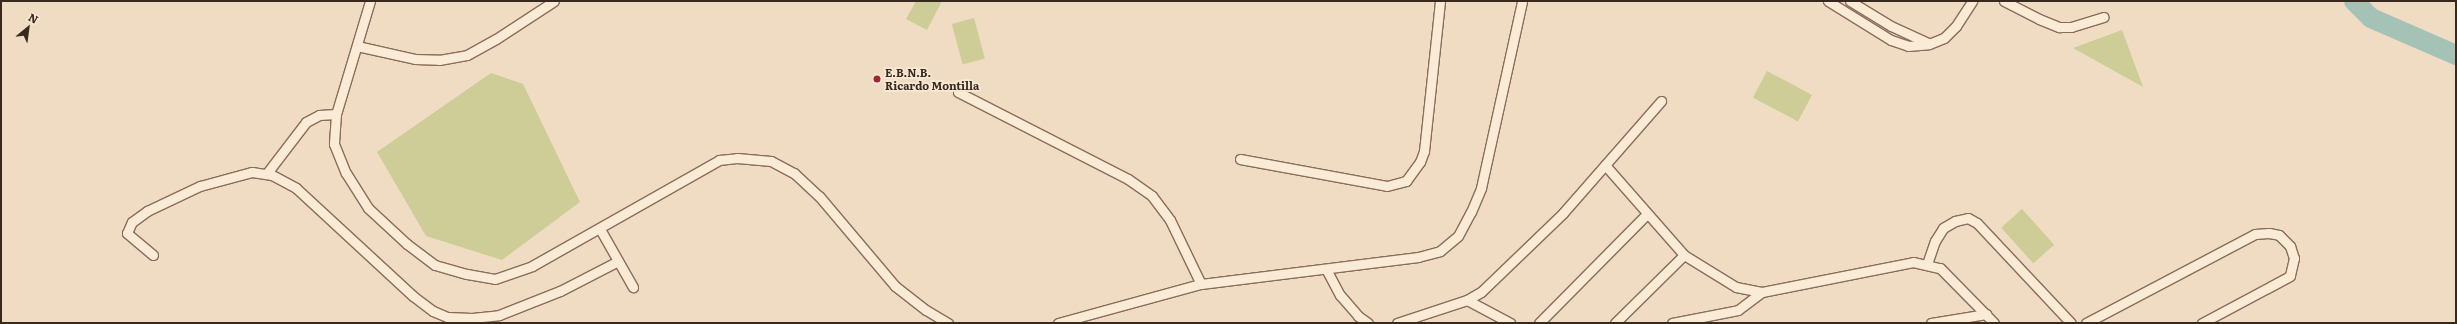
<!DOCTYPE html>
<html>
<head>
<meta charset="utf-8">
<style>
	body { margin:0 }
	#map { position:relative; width:2457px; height:324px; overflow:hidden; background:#efdcc3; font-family:Literata,serif }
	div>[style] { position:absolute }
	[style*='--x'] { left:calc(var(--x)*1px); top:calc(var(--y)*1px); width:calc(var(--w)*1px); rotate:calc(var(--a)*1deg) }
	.green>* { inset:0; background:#cecd97; transform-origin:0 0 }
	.river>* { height:20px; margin:-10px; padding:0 10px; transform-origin:10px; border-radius:10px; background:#a5c2b6 }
	.roads { filter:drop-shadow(1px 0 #8a6d59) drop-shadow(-1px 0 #8a6d59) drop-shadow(0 1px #8a6d59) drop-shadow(0 -1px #8a6d59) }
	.minor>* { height:9px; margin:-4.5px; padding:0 4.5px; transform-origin:4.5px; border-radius:4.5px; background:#faebd7 }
	.dots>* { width:11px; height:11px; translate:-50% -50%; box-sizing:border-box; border:2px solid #f6e8d3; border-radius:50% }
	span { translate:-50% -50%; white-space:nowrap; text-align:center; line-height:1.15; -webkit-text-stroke:3.5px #f6e8d3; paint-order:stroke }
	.poi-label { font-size:11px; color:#39281e; font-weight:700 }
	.left { translate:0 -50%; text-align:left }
	.frame { position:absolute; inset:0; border:2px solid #39281e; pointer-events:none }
	.north { position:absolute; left:8px; top:8px; width:40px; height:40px; -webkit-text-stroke:3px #f6e8d3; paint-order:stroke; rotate:29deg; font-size:11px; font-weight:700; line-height:16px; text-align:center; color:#39281e }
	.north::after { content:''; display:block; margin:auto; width:14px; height:18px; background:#39281e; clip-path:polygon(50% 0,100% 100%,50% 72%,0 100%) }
</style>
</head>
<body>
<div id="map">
	<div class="green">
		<div style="clip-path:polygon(916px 1px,942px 1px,927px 30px,906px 19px)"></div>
		<div style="left:974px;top:18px;width:42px;height:23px;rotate:75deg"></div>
		<div style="clip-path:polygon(2122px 30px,2143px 87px,2073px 48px)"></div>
		<div style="left:1767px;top:71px;width:51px;height:30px;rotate:28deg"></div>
		<div style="clip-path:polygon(491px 73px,523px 84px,580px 202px,502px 260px,426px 236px,377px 152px)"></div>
		<div style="left:2022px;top:209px;width:48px;height:28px;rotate:48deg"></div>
	</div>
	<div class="river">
		<div style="--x:2354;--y:1;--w:24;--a:45"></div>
		<div style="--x:2371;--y:18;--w:93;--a:23.5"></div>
	</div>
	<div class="roads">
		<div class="minor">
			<div style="--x:370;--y:1;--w:118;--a:106.7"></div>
			<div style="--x:336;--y:114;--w:30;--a:94"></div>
			<div style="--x:334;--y:144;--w:31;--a:68"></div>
			<div style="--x:346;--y:173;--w:41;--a:57.8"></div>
			<div style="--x:368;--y:208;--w:53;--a:42.7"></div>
			<div style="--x:407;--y:244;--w:35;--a:37"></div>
			<div style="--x:435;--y:265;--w:33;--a:16"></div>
			<div style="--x:467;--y:274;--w:28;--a:10"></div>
			<div style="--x:495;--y:279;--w:39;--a:-19"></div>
			<div style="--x:532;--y:266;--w:215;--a:-29.5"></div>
			<div style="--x:719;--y:160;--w:18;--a:-6"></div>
			<div style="--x:737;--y:158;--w:34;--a:5"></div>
			<div style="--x:771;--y:161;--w:26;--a:28"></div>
			<div style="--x:794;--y:173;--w:34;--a:43"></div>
			<div style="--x:819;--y:196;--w:118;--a:49.8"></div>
			<div style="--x:895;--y:286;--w:39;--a:38"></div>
			<div style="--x:926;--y:310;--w:26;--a:31"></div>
			<div style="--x:1828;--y:1;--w:74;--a:31.8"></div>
			<div style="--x:1891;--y:40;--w:18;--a:19"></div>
			<div style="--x:1908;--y:46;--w:21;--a:-5"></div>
			<div style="--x:1929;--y:44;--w:16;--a:-22"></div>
			<div style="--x:1944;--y:38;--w:17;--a:-45"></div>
			<div style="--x:1956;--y:26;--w:30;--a:-57"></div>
			<div style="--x:1850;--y:1;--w:48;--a:31.4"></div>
			<div style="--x:1891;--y:26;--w:41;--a:24.7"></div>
			<div style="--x:2004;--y:1;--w:39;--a:27"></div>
			<div style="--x:2039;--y:19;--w:22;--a:22"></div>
			<div style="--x:2059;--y:27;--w:12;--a:0"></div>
			<div style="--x:2071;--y:27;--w:34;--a:-17"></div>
			<div style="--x:357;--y:46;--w:59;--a:12.6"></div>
			<div style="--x:415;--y:59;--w:24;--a:2"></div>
			<div style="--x:439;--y:60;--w:28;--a:-10"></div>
			<div style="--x:467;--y:55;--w:33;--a:-29"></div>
			<div style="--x:496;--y:39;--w:69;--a:-33.2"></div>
			<div style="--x:958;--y:92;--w:191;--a:27.1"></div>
			<div style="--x:1128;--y:179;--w:29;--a:35"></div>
			<div style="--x:1152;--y:196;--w:30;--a:53"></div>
			<div style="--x:1170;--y:220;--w:71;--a:64.2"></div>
			<div style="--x:1240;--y:159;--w:149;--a:10.4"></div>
			<div style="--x:1387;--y:186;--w:20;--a:-15"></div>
			<div style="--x:1406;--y:181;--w:24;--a:-54"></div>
			<div style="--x:1420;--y:162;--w:12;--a:-70"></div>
			<div style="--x:1424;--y:151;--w:151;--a:-83.9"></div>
			<div style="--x:1605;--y:165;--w:120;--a:48.7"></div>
			<div style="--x:1684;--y:255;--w:61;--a:31.6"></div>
			<div style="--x:1736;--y:287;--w:26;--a:11"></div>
			<div style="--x:1762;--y:292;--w:154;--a:-11.2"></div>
			<div style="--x:1913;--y:262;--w:28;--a:13"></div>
			<div style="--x:1940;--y:268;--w:77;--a:45.5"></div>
			<div style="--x:267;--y:173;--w:64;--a:-52.6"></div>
			<div style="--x:306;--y:122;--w:15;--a:-28"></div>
			<div style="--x:319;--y:115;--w:17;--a:-3"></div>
			<div style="--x:600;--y:229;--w:67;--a:60.4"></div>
			<div style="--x:153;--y:255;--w:34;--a:-140"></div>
			<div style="--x:127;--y:233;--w:12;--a:-66"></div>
			<div style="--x:132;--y:222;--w:19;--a:-36"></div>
			<div style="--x:147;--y:211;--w:59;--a:-25.3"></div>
			<div style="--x:200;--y:186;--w:54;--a:-15.1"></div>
			<div style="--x:252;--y:172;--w:20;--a:9"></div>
			<div style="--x:272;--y:175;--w:27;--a:28"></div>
			<div style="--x:296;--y:188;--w:159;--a:42.7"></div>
			<div style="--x:413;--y:296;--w:25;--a:37"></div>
			<div style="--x:433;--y:311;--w:15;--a:23"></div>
			<div style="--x:447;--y:317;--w:25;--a:2"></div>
			<div style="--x:472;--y:318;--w:27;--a:-6"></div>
			<div style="--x:499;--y:315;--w:66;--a:-21.5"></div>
			<div style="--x:560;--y:291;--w:65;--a:-27.3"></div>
			<div style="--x:1927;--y:264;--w:24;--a:-71"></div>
			<div style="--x:1935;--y:241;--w:15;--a:-58"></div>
			<div style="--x:1943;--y:228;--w:14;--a:-30"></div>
			<div style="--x:1955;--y:221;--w:13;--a:-13"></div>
			<div style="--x:1968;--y:218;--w:10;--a:29"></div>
			<div style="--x:1977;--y:223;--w:137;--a:46.8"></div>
			<div style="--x:1326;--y:269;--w:30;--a:62"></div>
			<div style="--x:1340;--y:295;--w:28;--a:49"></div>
			<div style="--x:1358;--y:316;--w:12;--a:35"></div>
			<div style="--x:1467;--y:300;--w:49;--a:28.1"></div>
			<div style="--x:1058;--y:323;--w:148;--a:-15.3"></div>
			<div style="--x:1201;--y:284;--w:219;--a:-7.1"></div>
			<div style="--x:1418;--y:257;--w:23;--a:-15"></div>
			<div style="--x:1440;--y:251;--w:23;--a:-40"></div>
			<div style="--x:1458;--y:236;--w:27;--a:-62"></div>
			<div style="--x:1471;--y:212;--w:26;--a:-67"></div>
			<div style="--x:1481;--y:188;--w:191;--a:-77.6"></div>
			<div style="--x:1397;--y:323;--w:74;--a:-18.2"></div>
			<div style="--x:1467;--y:300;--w:16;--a:-30"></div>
			<div style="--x:1481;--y:292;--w:114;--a:-43.9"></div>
			<div style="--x:1563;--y:213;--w:149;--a:-48.8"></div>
			<div style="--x:1539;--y:323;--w:153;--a:-45.3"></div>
			<div style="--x:1615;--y:323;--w:97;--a:-44.6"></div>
			<div style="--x:1672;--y:323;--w:67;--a:-11.1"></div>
			<div style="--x:1738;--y:310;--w:30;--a:-37"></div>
			<div style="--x:1931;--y:323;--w:56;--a:-9.3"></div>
			<div style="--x:2086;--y:323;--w:191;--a:-27.8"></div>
			<div style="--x:2255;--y:234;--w:14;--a:-4"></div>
			<div style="--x:2269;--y:233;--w:10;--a:11"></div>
			<div style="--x:2279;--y:235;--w:16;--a:45"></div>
			<div style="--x:2290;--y:246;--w:13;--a:72"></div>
			<div style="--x:2294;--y:258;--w:18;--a:103"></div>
			<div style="--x:2290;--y:276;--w:100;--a:151.9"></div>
		</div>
	</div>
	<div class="dots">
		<div style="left:877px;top:79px;background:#9a2837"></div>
	</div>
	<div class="poi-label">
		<span class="left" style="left:885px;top:79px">E.B.N.B.<br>Ricardo Montilla</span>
	</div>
	<div class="frame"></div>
	<div class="north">N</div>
</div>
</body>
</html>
